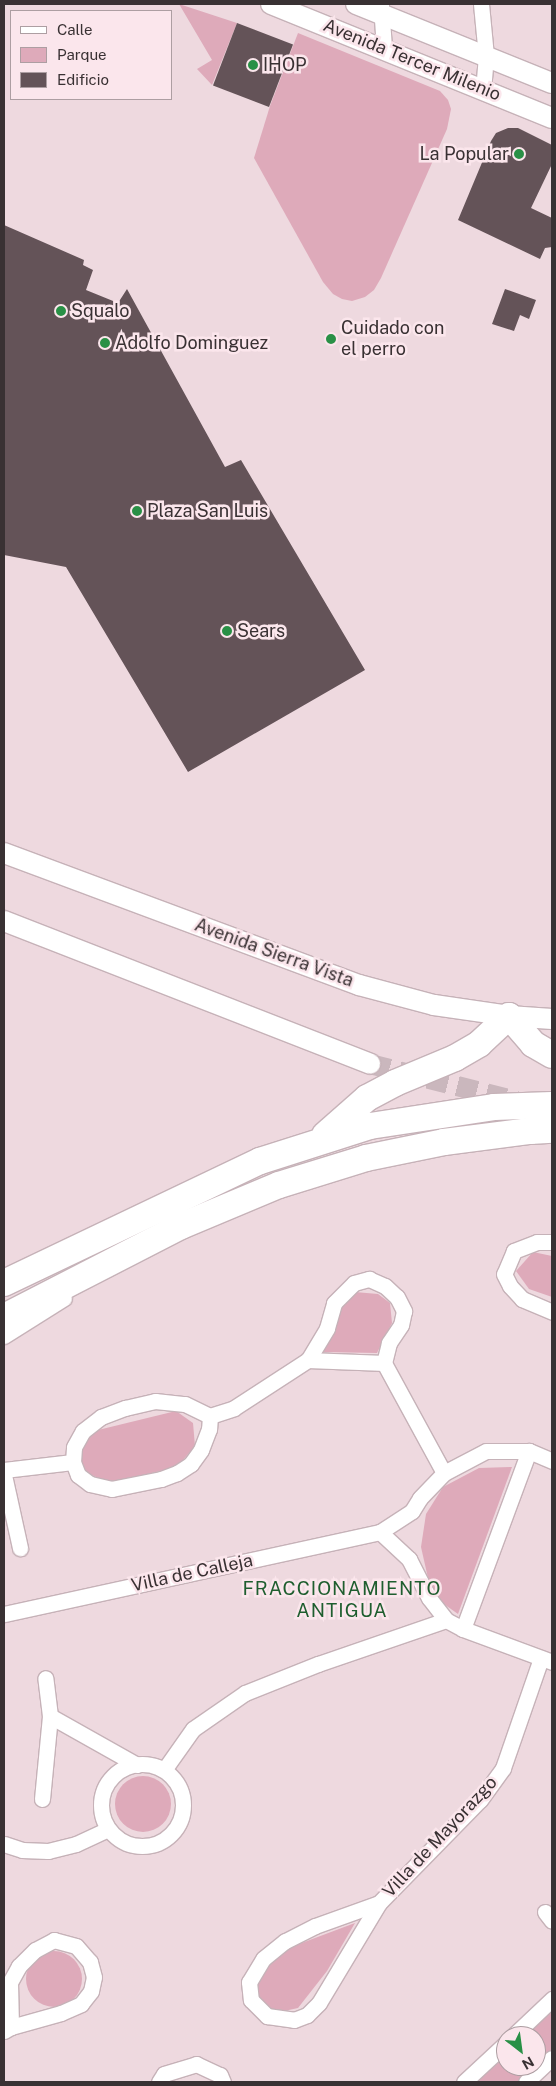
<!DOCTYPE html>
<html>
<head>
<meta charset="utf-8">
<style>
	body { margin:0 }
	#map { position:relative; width:556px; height:2086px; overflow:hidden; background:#eed9df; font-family:"Public Sans",sans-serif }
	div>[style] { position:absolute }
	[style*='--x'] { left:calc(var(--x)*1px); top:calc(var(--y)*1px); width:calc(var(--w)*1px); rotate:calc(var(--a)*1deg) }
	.green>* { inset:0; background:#deaaba }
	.round { border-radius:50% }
	.building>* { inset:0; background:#645358; transform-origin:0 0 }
	.secondary-tunnel>* { height:20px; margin-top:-10px; transform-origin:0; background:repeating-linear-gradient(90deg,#cab7bd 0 20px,transparent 0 30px) }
	.roads { filter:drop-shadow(1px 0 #c6b2b8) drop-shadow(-1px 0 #c6b2b8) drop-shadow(0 1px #c6b2b8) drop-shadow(0 -1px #c6b2b8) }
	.street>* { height:15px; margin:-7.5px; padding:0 7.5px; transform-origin:7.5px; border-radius:7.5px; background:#fff }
	.street>.ring { margin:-7.5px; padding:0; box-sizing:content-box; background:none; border:15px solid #fff; border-radius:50% }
	.secondary>* { height:20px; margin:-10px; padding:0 10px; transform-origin:10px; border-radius:10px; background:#fff }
	.highway>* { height:26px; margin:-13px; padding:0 13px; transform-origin:13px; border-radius:13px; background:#fff }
	.dots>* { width:14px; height:14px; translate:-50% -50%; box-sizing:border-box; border:2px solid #fbe6ec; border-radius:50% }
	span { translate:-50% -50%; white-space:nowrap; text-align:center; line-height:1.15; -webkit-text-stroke:5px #fbe6ec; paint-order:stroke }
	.street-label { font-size:18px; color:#393133 }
	.poi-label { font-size:18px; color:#393133 }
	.left { translate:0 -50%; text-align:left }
	.right { translate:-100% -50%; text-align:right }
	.neighbourhood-label { font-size:19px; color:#1f5e2f; letter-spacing:1px }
	.frame { position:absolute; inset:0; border:5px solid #393133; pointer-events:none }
	.legend { position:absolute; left:10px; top:10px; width:162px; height:90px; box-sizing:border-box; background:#fbe6ec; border:1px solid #ad9ea2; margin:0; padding:6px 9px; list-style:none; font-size:15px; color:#393133 }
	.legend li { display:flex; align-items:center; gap:10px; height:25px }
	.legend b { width:25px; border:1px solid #ad9ea2 }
	.north { position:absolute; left:496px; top:2026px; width:50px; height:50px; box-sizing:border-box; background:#fbe6ec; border:1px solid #ad9ea2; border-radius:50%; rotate:150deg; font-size:14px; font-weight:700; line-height:20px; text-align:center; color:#393133 }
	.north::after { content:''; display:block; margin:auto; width:18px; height:22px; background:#299046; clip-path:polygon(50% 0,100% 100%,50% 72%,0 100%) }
</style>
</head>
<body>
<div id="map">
	<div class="green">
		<div style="clip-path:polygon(179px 4px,237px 23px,212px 85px,197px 69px,212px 60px)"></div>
		<div style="clip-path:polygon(298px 33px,440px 91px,448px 100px,451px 109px,447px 129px,381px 278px,374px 290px,365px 297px,352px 301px,342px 299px,333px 294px,323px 282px,254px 158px,270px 106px)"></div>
		<div style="clip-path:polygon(533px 1252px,552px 1256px,552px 1297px,529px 1289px,516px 1271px)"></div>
		<div style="clip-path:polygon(355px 1292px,378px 1294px,390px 1303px,392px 1323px,377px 1353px,323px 1352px,334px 1332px,341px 1307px)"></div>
		<div style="clip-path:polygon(176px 1411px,193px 1423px,195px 1446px,177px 1467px,110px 1483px,87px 1473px,81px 1462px,83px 1444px,94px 1431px)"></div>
		<div style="clip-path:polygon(512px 1467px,458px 1614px,441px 1602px,428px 1578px,421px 1547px,426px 1514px,443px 1487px,479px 1468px)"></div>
		<div class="round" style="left:115px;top:1776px;width:56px;height:56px"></div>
		<div style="clip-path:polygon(355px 1923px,327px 1971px,298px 2008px,275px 2013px,263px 2003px,255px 1990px,270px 1964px,291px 1947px)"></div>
		<div class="round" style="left:26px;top:1951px;width:56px;height:56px"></div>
		<div style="clip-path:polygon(552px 1998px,552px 2059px,527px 2082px,463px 2082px,506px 2042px,506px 2066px,536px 2066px,536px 2036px,512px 2036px)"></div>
	</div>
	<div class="building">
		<div style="left:237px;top:23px;width:60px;height:67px;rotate:21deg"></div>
		<div style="clip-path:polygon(508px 128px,518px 128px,552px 145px,552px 164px,531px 208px,552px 218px,552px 247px,545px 248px,540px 259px,458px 220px,491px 141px,496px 133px)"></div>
		<div style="clip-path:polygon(4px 225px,84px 260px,83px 265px,93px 270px,86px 290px,118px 303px,127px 289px,225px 467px,241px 460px,365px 670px,188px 772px,66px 567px,4px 555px)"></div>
		<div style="clip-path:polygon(505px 289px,536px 300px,529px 319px,520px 315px,514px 331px,492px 324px)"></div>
	</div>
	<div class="secondary-tunnel">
		<div style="--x:370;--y:1064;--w:151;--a:14.2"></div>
	</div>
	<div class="roads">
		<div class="street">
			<div style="--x:481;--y:4;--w:52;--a:84.5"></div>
			<div style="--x:486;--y:56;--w:32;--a:95"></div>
			<div style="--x:381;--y:5;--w:43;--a:86"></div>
			<div style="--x:552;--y:1242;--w:15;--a:180"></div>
			<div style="--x:537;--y:1242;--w:25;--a:159"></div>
			<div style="--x:514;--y:1251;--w:25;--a:113"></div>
			<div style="--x:504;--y:1274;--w:13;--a:63"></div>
			<div style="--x:510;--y:1286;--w:18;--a:47"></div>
			<div style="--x:522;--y:1299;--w:33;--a:23"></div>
			<div style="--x:4;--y:1336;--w:71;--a:-32.3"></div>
			<div style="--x:308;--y:1360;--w:76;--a:2.3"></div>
			<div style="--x:210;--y:1416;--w:13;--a:94"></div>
			<div style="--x:209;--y:1429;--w:22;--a:111"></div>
			<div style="--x:201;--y:1450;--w:17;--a:126"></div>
			<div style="--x:191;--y:1464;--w:17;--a:147"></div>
			<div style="--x:177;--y:1473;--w:17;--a:159"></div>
			<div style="--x:161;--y:1479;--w:50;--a:168.5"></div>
			<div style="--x:112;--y:1489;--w:23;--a:-167"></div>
			<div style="--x:90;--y:1484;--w:15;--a:-143"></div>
			<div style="--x:78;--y:1475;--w:14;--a:-111"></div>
			<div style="--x:73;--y:1462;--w:15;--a:-86"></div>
			<div style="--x:74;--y:1447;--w:18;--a:-61"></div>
			<div style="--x:83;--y:1431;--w:23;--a:-38"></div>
			<div style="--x:101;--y:1417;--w:26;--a:-21"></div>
			<div style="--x:125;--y:1408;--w:31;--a:-13"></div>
			<div style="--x:155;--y:1401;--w:30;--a:6"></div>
			<div style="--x:185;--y:1404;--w:28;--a:26"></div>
			<div style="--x:210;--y:1416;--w:25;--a:-18"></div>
			<div style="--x:234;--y:1408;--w:88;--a:-33"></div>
			<div style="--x:308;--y:1360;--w:37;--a:-59"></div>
			<div style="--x:327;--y:1328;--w:26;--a:-74"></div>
			<div style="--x:334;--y:1303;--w:28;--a:-45"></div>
			<div style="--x:354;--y:1283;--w:16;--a:-15"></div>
			<div style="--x:369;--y:1279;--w:17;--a:24"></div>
			<div style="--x:385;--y:1286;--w:16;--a:43"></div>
			<div style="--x:397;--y:1297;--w:16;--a:63"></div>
			<div style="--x:404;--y:1311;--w:14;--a:102"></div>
			<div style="--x:401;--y:1325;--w:22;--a:124"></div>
			<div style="--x:389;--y:1343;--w:21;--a:104"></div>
			<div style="--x:384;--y:1363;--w:125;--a:61.4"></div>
			<div style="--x:4;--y:1470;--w:69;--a:-6.6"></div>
			<div style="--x:4;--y:1475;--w:75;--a:77.6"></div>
			<div style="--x:380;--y:1532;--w:40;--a:43"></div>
			<div style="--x:409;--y:1559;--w:44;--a:62.9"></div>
			<div style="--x:429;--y:1598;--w:28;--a:52"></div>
			<div style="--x:446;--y:1620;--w:19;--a:28"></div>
			<div style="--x:463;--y:1629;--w:95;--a:20.3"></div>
			<div style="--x:4;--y:1614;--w:385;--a:-12.3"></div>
			<div style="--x:380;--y:1532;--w:38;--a:-33"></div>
			<div style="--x:412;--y:1511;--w:15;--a:-58"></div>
			<div style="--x:420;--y:1498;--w:35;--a:-46"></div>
			<div style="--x:444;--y:1473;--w:47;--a:-27.6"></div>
			<div style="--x:486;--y:1451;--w:43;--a:0"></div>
			<div style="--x:529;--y:1451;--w:25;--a:23"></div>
			<div style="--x:463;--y:1629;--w:190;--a:-69.7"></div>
			<div style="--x:50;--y:1716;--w:100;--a:29.4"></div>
			<div class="ring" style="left:101px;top:1764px;width:67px;height:67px"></div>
			<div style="--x:164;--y:1770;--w:50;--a:-54.7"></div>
			<div style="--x:193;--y:1729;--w:63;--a:-34.7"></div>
			<div style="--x:245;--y:1693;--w:79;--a:-21.7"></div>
			<div style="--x:318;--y:1664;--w:135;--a:-19"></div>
			<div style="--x:42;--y:1799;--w:83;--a:-84.5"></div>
			<div style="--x:50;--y:1716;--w:38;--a:-97"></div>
			<div style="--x:4;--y:1844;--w:19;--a:18"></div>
			<div style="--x:22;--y:1850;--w:26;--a:2"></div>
			<div style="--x:48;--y:1851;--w:29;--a:-14"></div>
			<div style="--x:76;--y:1844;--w:35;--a:-25"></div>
			<div style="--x:379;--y:1903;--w:68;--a:160.2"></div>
			<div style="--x:315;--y:1926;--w:34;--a:153"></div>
			<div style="--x:285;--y:1941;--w:28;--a:141"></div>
			<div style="--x:263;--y:1959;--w:27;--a:121"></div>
			<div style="--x:249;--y:1982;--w:18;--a:84"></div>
			<div style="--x:251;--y:2000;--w:23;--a:45"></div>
			<div style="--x:267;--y:2016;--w:27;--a:8"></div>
			<div style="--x:294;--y:2020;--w:14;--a:-21"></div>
			<div style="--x:307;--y:2015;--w:17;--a:-45"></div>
			<div style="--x:319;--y:2003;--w:117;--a:-59"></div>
			<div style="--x:379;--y:1903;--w:144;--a:-45.6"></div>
			<div style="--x:480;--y:1800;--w:39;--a:-54"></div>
			<div style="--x:503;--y:1768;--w:116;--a:-70.9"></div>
			<div style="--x:545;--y:1912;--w:11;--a:52"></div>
			<div style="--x:4;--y:2031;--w:8;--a:-30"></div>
			<div style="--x:11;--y:2027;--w:52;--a:-15.6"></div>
			<div style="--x:61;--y:2013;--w:22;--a:-24"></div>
			<div style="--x:81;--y:2004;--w:16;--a:-52"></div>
			<div style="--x:91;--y:1991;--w:14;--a:-78"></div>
			<div style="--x:94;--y:1977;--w:16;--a:-105"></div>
			<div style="--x:90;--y:1962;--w:21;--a:-131"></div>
			<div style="--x:76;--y:1946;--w:23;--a:-165"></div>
			<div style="--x:54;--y:1940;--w:21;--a:152"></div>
			<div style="--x:35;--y:1950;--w:23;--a:135"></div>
			<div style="--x:19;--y:1966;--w:18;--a:119"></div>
			<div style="--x:10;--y:1982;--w:45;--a:88.7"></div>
			<div style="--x:513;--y:2036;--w:54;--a:-43.5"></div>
			<div style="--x:159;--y:2082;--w:9;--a:-58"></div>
			<div style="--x:164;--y:2074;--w:34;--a:-17"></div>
			<div style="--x:196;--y:2064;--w:26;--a:25"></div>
			<div style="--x:220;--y:2075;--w:8;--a:67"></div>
			<div style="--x:464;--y:2082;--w:57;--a:-42.9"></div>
			<div style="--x:526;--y:2082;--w:35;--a:-43"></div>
		</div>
		<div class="secondary">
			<div style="--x:271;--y:4;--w:303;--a:22.1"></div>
			<div style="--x:356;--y:4;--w:211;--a:22"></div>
			<div style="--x:4;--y:853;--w:379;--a:20.4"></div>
			<div style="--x:359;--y:985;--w:78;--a:14.9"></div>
			<div style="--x:434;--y:1005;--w:76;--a:8.3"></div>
			<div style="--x:509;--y:1016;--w:43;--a:4"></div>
			<div style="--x:4;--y:921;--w:393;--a:21.3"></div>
		</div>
		<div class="highway">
			<div style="--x:325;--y:1135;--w:56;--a:-41.4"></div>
			<div style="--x:367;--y:1098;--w:32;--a:-28"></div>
			<div style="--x:395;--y:1083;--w:65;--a:-22.6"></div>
			<div style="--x:455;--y:1058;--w:28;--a:-30"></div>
			<div style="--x:479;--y:1044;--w:41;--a:-43"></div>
			<div style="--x:509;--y:1016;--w:37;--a:49"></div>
			<div style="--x:533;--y:1044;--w:22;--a:30"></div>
			<div style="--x:4;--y:1283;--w:284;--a:-25.5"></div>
			<div style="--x:260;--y:1161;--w:115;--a:-17.7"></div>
			<div style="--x:370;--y:1126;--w:125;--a:-8.7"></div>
			<div style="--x:494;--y:1107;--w:58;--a:-2"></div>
			<div style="--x:4;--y:1317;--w:199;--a:-27.2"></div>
			<div style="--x:181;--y:1226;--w:106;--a:-22.7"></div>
			<div style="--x:279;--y:1185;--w:91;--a:-17.2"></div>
			<div style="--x:366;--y:1158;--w:80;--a:-11.6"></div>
			<div style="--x:444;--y:1142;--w:87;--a:-7.3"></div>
			<div style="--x:530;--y:1131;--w:22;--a:-3"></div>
		</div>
	</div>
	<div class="dots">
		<div style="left:253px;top:65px;background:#299046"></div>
		<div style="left:519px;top:154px;background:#299046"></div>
		<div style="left:61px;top:311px;background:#299046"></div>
		<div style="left:331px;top:339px;background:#299046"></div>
		<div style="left:105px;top:343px;background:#299046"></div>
		<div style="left:137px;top:511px;background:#299046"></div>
		<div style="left:227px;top:631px;background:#299046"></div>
	</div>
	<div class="street-label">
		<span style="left:412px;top:60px;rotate:22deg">Avenida Tercer Milenio</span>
		<span style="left:274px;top:953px;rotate:20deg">Avenida Sierra Vista</span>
		<span style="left:192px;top:1573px;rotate:-12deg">Villa de Calleja</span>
		<span style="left:440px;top:1837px;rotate:-47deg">Villa de Mayorazgo</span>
	</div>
	<div class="poi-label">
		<span class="left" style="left:263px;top:65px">IHOP</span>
		<span class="right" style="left:509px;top:154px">La Popular</span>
		<span class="left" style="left:71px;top:311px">Squalo</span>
		<span class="left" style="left:341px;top:339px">Cuidado con<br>el perro</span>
		<span class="left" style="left:115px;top:343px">Adolfo Dominguez</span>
		<span class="left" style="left:147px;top:511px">Plaza San Luis</span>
		<span class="left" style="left:237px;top:631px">Sears</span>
	</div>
	<div class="neighbourhood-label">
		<span style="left:342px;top:1600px">FRACCIONAMIENTO<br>ANTIGUA</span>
	</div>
	<div class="frame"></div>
	<ul class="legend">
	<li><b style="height:6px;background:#fff"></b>Calle</li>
	<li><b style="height:14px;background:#deaaba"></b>Parque</li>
	<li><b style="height:14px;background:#645358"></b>Edificio</li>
	</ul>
	<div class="north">N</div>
</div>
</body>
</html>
